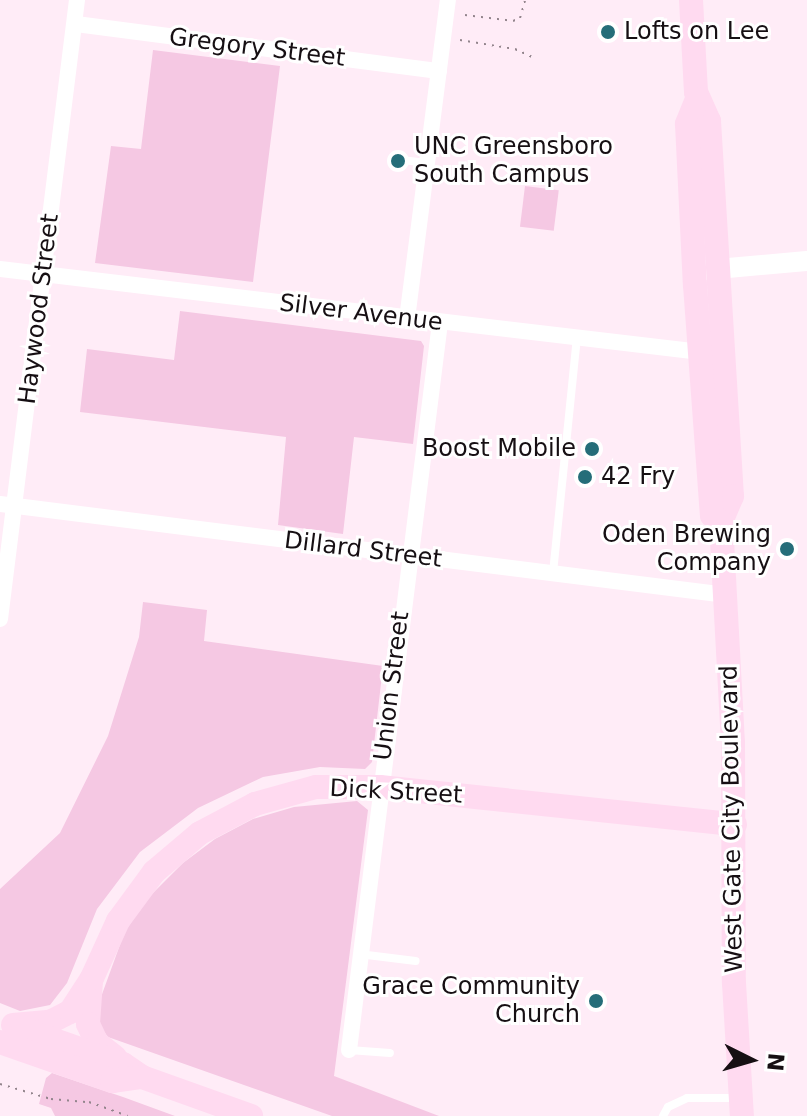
<!DOCTYPE html>
<html>
<head>
<meta charset="utf-8">
<style>
	body { margin:0 }
	#map { position:relative; width:807px; height:1116px; overflow:hidden; background:#ffecf7; font-family:"DejaVu Sans",sans-serif }
	div>[style] { position:absolute }
	[style*='--x'] { left:calc(var(--x)*1px); top:calc(var(--y)*1px); width:calc(var(--w)*1px); rotate:calc(var(--a)*1deg) }
	.green>* { inset:0; background:#f5c8e3; transform-origin:0 0 }
	.path>* { height:2px; margin-top:-1px; transform-origin:0; background:repeating-linear-gradient(90deg,#93858d 0 2px,transparent 0 8px) }
	.service>* { height:8px; margin:-4px; padding:0 4px; transform-origin:4px; border-radius:4px; background:#fff }
	.minor>* { height:16px; margin:-8px; padding:0 8px; transform-origin:8px; border-radius:8px; background:#fff }
	.tertiary>* { height:20px; margin:-10px; padding:0 10px; transform-origin:10px; border-radius:10px; background:#fff }
	.primary>* { height:24px; margin:-12px; padding:0 12px; transform-origin:12px; border-radius:12px; background:#ffdaf0 }
	.dots>* { width:22px; height:22px; translate:-50% -50%; box-sizing:border-box; border:4px solid #fff; border-radius:50% }
	span { translate:-50% -50%; white-space:nowrap; text-align:center; line-height:1.15; -webkit-text-stroke:6px #fff; paint-order:stroke }
	.poi-label { font-size:24px; color:#160f13 }
	.left { translate:0 -50%; text-align:left }
	.right { translate:-100% -50%; text-align:right }
	.street-label { font-size:24px; color:#160f13 }
	.north { position:absolute; left:711px; top:1020px; width:80px; height:80px; -webkit-text-stroke:6px #fff; paint-order:stroke; rotate:95deg; font-size:22px; font-weight:700; line-height:32px; text-align:center; color:#160f13 }
	.north::after { content:''; display:block; margin:auto; width:28px; height:36px; background:#160f13; clip-path:polygon(50% 0,100% 100%,50% 72%,0 100%) }
</style>
</head>
<body>
<div id="map">
	<div class="green">
		<div style="clip-path:polygon(153px 50px,280px 66px,253px 282px,95px 263px,111px 146px,141px 149px)"></div>
		<div style="left:525px;top:186px;width:34px;height:41px;rotate:7deg"></div>
		<div style="clip-path:polygon(180px 311px,421px 341px,424px 346px,413px 444px,354px 437px,343px 534px,278px 525px,286px 437px,80px 412px,87px 349px,174px 360px)"></div>
		<div style="clip-path:polygon(143px 602px,207px 610px,204px 641px,383px 666px,372px 762px,365px 769px,320px 767px,263px 777px,198px 808px,140px 852px,97px 909px,67px 983px,50px 1005px,20px 1011px,0 1003px,0 889px,60px 833px,108px 736px,139px 637px)"></div>
		<div style="clip-path:polygon(357px 801px,368px 810px,334px 1076px,439px 1116px,332px 1116px,108px 1037px,99px 1025px,97px 1008px,125px 931px,149px 897px,183px 863px,215px 839px,253px 819px,294px 807px)"></div>
		<div style="clip-path:polygon(52px 1073px,123px 1097px,175px 1116px,55px 1116px,51px 1108px,39px 1104px,46px 1078px)"></div>
	</div>
	<div class="path">
		<div style="--x:465;--y:15;--w:48;--a:7.1"></div>
		<div style="--x:513;--y:21;--w:8;--a:-23"></div>
		<div style="--x:520;--y:18;--w:19;--a:-74"></div>
		<div style="--x:460;--y:40;--w:56;--a:9.3"></div>
		<div style="--x:515;--y:49;--w:23;--a:25"></div>
		<div style="--x:0;--y:1084;--w:53;--a:16.4"></div>
		<div style="--x:51;--y:1099;--w:38;--a:5"></div>
		<div style="--x:89;--y:1102;--w:41;--a:19.7"></div>
	</div>
	<div class="service">
		<div style="--x:394;--y:159;--w:32;--a:7"></div>
		<div style="--x:553;--y:573;--w:236;--a:-84.2"></div>
		<div style="--x:359;--y:954;--w:57;--a:7"></div>
		<div style="--x:349;--y:1050;--w:41;--a:4.2"></div>
		<div style="--x:663;--y:1116;--w:10;--a:-61"></div>
		<div style="--x:668;--y:1107;--w:21;--a:-25"></div>
		<div style="--x:687;--y:1098;--w:52;--a:0"></div>
	</div>
	<div class="minor">
		<div style="--x:76;--y:24;--w:366;--a:7.4"></div>
		<div style="--x:0;--y:269;--w:714;--a:6.76"></div>
		<div style="--x:407;--y:319;--w:322;--a:-82.7"></div>
		<div style="--x:0;--y:504;--w:732;--a:7.14"></div>
		<div style="--x:0;--y:619;--w:624;--a:-82.91"></div>
		<div style="--x:349;--y:1050;--w:733;--a:-82.87"></div>
	</div>
	<div class="tertiary">
		<div style="--x:706;--y:270;--w:101;--a:-5.1"></div>
	</div>
	<div class="primary">
		<div style="--x:691;--y:0;--w:92;--a:86.9"></div>
		<div style="--x:696;--y:92;--w:32;--a:66"></div>
		<div style="--x:709;--y:121;--w:376;--a:86.5"></div>
		<div style="--x:732;--y:496;--w:28;--a:113"></div>
		<div style="--x:721;--y:522;--w:221;--a:86.9"></div>
		<div style="--x:733;--y:743;--w:240;--a:89.8"></div>
		<div style="--x:734;--y:983;--w:133;--a:86.6"></div>
		<div style="--x:697;--y:99;--w:27;--a:112"></div>
		<div style="--x:687;--y:124;--w:161;--a:87.2"></div>
		<div style="--x:695;--y:285;--w:231;--a:85.8"></div>
		<div style="--x:712;--y:515;--w:11;--a:38"></div>
		<div style="--x:91;--y:981;--w:43;--a:94"></div>
		<div style="--x:88;--y:1024;--w:21;--a:65"></div>
		<div style="--x:97;--y:1043;--w:23;--a:38"></div>
		<div style="--x:13;--y:1025;--w:37;--a:-5"></div>
		<div style="--x:50;--y:1022;--w:22;--a:-27"></div>
		<div style="--x:70;--y:1012;--w:40;--a:-57.1"></div>
		<div style="--x:92;--y:978;--w:63;--a:-65.5"></div>
		<div style="--x:118;--y:921;--w:61;--a:-53.7"></div>
		<div style="--x:154;--y:872;--w:60;--a:-40.3"></div>
		<div style="--x:200;--y:833;--w:62;--a:-27.8"></div>
		<div style="--x:255;--y:804;--w:63;--a:-15.6"></div>
		<div style="--x:316;--y:787;--w:64;--a:0"></div>
		<div style="--x:380;--y:787;--w:357;--a:6"></div>
		<div style="--x:23;--y:1029;--w:106;--a:19.3"></div>
		<div style="--x:123;--y:1064;--w:23;--a:34"></div>
		<div style="--x:142;--y:1077;--w:116;--a:19.7"></div>
		<div style="--x:0;--y:1042;--w:119;--a:19.2"></div>
		<div style="--x:112;--y:1081;--w:30;--a:-8"></div>
	</div>
	<div class="dots">
		<div style="left:608px;top:32px;background:#256d79"></div>
		<div style="left:398px;top:161px;background:#256d79"></div>
		<div style="left:592px;top:449px;background:#256d79"></div>
		<div style="left:585px;top:477px;background:#256d79"></div>
		<div style="left:787px;top:549px;background:#256d79"></div>
		<div style="left:596px;top:1001px;background:#256d79"></div>
	</div>
	<div class="poi-label">
		<span class="left" style="left:624px;top:32px">Lofts on Lee</span>
		<span class="left" style="left:414px;top:161px">UNC Greensboro<br>South Campus</span>
		<span class="right" style="left:576px;top:449px">Boost Mobile</span>
		<span class="left" style="left:601px;top:477px">42 Fry</span>
		<span class="right" style="left:771px;top:549px">Oden Brewing<br>Company</span>
		<span class="right" style="left:580px;top:1001px">Grace Community<br>Church</span>
	</div>
	<div class="street-label">
		<span style="left:257px;top:48px;rotate:7deg">Gregory Street</span>
		<span style="left:39px;top:309px;rotate:-83deg">Haywood Street</span>
		<span style="left:361px;top:313px;rotate:7deg">Silver Avenue</span>
		<span style="left:363px;top:550px;rotate:7deg">Dillard Street</span>
		<span style="left:392px;top:686px;rotate:-83deg">Union Street</span>
		<span style="left:396px;top:792px;rotate:3deg">Dick Street</span>
		<span style="left:732px;top:819px;rotate:-91deg">West Gate City Boulevard</span>
	</div>
	<div class="north">N</div>
</div>
</body>
</html>
